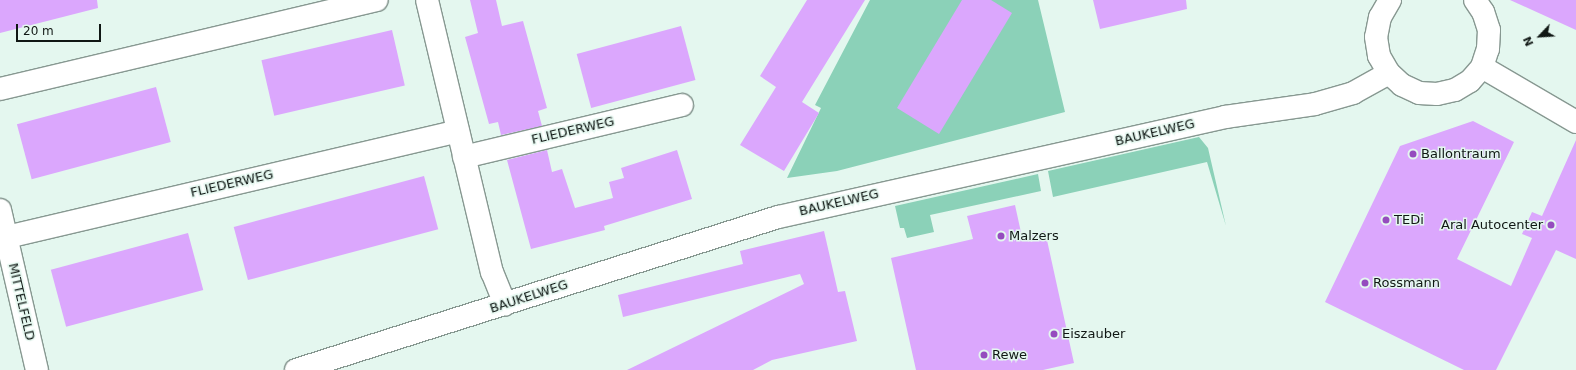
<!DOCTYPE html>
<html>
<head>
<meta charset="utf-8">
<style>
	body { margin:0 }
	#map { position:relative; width:1576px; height:370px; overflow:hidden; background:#e4f7ef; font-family:"DejaVu Sans",sans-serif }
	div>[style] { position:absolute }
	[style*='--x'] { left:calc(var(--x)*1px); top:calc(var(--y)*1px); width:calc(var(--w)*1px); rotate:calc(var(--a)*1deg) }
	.green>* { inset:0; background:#8bd1b8 }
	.building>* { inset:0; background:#dba7fd; transform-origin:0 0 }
	.roads { filter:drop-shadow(1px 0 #879891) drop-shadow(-1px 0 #879891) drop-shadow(0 1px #879891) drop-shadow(0 -1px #879891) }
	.minor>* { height:22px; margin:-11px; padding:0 11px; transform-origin:11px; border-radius:11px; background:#fff }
	.tertiary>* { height:22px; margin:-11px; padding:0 11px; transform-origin:11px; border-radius:11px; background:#fff }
	.dots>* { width:11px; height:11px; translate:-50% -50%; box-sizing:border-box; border:2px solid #e4f7ef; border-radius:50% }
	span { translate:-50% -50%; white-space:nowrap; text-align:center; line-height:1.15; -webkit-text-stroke:3px #e4f7ef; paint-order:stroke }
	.street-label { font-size:13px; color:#101714 }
	.poi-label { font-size:13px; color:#101714 }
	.left { translate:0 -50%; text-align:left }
	.right { translate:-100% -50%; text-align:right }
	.north { position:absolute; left:1520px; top:16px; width:40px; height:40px; -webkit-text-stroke:3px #e4f7ef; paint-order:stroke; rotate:245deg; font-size:11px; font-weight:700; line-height:16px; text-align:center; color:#101714 }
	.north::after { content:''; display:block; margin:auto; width:14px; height:18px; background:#101714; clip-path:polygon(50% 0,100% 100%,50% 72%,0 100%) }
	.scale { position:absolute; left:16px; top:24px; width:85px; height:18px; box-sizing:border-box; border:2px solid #101714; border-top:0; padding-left:5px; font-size:12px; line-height:14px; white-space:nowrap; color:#101714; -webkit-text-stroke:3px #e4f7ef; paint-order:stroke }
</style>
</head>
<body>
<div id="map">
	<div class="green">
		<div style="clip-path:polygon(870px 0,1038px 0,1065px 112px,837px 171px,787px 178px,821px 108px,815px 105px)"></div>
		<div style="clip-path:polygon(1199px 137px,1208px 148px,1226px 226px,1207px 162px,1053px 197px,1048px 171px)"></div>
		<div style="clip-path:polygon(1038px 174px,1041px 191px,930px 215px,934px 232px,907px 238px,904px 228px,900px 228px,895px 206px)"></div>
	</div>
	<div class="building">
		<div style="clip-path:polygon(0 0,97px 0,98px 8px,0 33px)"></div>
		<div style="clip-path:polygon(470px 0,496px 0,502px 26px,523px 21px,547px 108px,538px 111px,542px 126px,501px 135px,498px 122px,489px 124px,465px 37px,478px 33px)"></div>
		<div style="clip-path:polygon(807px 0,865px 0,802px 102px,819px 113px,784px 171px,740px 145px,776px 87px,760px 76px)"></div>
		<div style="clip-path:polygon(962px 0,991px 0,1012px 13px,939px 134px,897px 108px)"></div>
		<div style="clip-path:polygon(1093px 0,1186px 0,1187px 9px,1100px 29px)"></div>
		<div style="clip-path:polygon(1510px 0,1576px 0,1576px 30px)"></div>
		<div style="left:681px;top:26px;width:56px;height:108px;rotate:75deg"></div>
		<div style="left:392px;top:30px;width:57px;height:134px;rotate:77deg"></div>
		<div style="left:156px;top:87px;width:57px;height:144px;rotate:75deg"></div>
		<div style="clip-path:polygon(1473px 121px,1514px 142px,1457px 259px,1511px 286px,1532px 238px,1522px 234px,1532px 212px,1542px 216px,1576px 140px,1576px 259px,1556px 250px,1496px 370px,1464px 370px,1325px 302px,1400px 146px)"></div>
		<div style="clip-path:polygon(547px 150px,552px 172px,562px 169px,575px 208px,613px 198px,609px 182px,624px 178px,621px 168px,677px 150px,692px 199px,604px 226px,605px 230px,531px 249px,507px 160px)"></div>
		<div style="left:424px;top:176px;width:55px;height:197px;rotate:75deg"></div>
		<div style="clip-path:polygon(1015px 205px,1022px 237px,1045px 231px,1074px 363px,1043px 370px,916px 370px,891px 258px,973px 239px,967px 216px)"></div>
		<div style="clip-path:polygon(824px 231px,838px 292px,845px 291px,857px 341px,772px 360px,753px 370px,627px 370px,804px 284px,800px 274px,623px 317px,618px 295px,743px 264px,740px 251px)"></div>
		<div style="left:188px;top:233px;width:59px;height:142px;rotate:75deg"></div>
	</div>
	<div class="roads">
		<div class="minor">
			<div style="--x:427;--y:0;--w:280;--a:76.6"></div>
			<div style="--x:492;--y:272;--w:35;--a:68"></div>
			<div style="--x:0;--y:89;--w:387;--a:-13.3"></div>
			<div style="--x:464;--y:157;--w:224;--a:-13.4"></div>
			<div style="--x:0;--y:210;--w:164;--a:77"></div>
			<div style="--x:7;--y:237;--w:463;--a:-13.2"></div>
			<div style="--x:296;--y:370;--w:506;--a:-17.61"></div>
			<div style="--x:778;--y:217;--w:458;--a:-12.6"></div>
			<div style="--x:1225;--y:117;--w:91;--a:-8.2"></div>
			<div style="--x:1315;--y:104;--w:40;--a:-16"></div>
			<div style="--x:1353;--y:93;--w:41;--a:-29.1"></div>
		</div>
		<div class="tertiary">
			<div style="--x:1390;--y:0;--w:20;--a:120"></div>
			<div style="--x:1380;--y:17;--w:20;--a:101"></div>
			<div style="--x:1376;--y:37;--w:19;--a:81"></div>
			<div style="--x:1379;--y:56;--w:20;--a:60"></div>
			<div style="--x:1389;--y:73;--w:18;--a:43"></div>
			<div style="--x:1402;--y:85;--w:19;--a:25"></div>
			<div style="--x:1419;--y:93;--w:18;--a:3"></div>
			<div style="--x:1437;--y:94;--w:18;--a:-13"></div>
			<div style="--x:1455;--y:90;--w:17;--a:-31"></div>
			<div style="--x:1470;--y:81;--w:18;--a:-49"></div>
			<div style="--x:1482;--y:67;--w:19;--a:-72"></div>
			<div style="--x:1488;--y:49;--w:19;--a:-87"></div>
			<div style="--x:1489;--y:30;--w:19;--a:-108"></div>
			<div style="--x:1483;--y:12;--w:14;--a:-124"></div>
			<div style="--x:1482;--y:67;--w:109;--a:30.3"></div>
		</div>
	</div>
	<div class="dots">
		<div style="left:1413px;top:154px;background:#954cbe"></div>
		<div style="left:1386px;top:220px;background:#954cbe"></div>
		<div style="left:1551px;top:225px;background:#954cbe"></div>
		<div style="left:1001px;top:236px;background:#954cbe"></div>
		<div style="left:1365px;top:283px;background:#954cbe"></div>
		<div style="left:1054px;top:334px;background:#954cbe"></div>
		<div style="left:984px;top:355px;background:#954cbe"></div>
	</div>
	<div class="street-label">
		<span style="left:573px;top:131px;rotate:-13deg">FLIEDERWEG</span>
		<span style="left:1155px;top:133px;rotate:-13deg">BAUKELWEG</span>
		<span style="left:232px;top:184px;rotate:-13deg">FLIEDERWEG</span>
		<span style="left:839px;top:203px;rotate:-13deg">BAUKELWEG</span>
		<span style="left:529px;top:297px;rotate:-18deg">BAUKELWEG</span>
		<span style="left:21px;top:302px;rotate:77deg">MITTELFELD</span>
	</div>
	<div class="poi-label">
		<span class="left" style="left:1421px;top:154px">Ballontraum</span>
		<span class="left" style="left:1394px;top:220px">TEDi</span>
		<span class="right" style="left:1543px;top:225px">Aral Autocenter</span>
		<span class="left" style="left:1009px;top:236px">Malzers</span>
		<span class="left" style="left:1373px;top:283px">Rossmann</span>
		<span class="left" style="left:1062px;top:334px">Eiszauber</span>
		<span class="left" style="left:992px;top:355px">Rewe</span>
	</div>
	<div class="north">N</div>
	<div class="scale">20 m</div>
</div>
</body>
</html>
